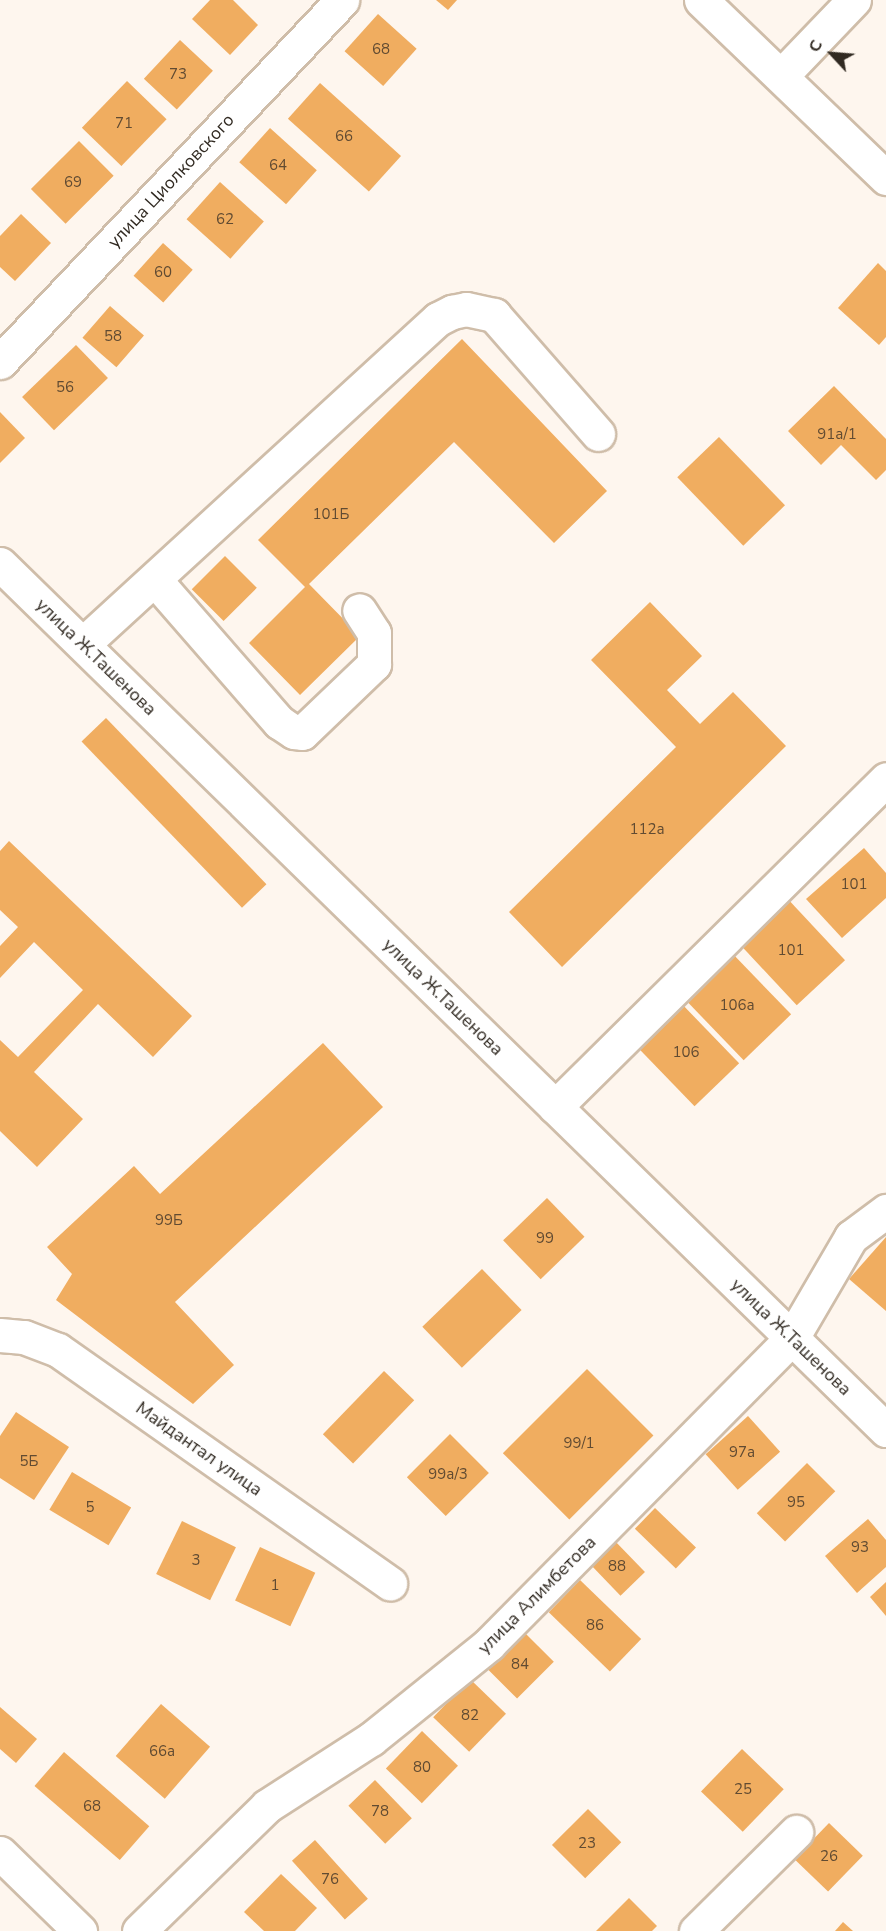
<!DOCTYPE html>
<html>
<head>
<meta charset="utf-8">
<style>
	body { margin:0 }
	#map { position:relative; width:886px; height:1931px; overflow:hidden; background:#fef6ee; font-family:"Nunito Sans",sans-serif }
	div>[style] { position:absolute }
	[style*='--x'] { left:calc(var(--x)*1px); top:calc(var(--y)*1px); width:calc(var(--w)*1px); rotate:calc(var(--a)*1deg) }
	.building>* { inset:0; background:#f0ad60; transform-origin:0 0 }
	.roads { filter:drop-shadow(2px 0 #cfbda9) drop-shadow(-2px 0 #cfbda9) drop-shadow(0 2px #cfbda9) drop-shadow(0 -2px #cfbda9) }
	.minor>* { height:33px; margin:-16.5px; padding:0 16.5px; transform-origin:16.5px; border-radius:16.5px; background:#fff }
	span { translate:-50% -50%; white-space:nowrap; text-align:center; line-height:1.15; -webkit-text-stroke:5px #fff; paint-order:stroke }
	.number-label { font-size:15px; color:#614b32 }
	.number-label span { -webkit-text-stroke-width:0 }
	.street-label { font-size:18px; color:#312a22 }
	.north { position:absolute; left:802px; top:24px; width:60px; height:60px; -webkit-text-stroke:4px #fff; paint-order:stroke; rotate:296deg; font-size:16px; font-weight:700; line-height:24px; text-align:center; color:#312a22 }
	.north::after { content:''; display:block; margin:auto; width:21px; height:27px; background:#312a22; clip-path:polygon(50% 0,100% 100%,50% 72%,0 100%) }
</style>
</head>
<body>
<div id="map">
	<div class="building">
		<div style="clip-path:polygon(210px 0,233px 0,258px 25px,230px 55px,192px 19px)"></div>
		<div style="clip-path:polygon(436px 0,457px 0,448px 10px)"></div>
		<div style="left:378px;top:14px;width:52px;height:50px;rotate:42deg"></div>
		<div style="left:180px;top:40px;width:45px;height:53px;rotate:43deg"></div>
		<div style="left:127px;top:81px;width:55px;height:65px;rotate:44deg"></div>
		<div style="left:320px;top:83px;width:109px;height:48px;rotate:42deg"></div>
		<div style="left:270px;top:128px;width:63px;height:46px;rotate:42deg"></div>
		<div style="left:79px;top:141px;width:49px;height:68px;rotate:45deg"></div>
		<div style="left:220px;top:182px;width:59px;height:50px;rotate:42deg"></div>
		<div style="clip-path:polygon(21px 214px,51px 243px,15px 281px,0 267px,0 236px)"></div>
		<div style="left:163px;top:243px;width:40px;height:44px;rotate:42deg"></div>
		<div style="clip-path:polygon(878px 263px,886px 271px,886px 337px,879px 345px,838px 308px)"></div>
		<div style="left:110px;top:306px;width:45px;height:42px;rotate:41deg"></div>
		<div style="clip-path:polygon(462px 339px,607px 491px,554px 543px,454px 442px,309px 584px,360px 636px,300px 695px,249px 643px,305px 587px,258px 540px)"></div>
		<div style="left:76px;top:345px;width:46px;height:75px;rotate:46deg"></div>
		<div style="clip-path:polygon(834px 386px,886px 439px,886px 470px,876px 480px,841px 445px,821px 465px,788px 431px)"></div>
		<div style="clip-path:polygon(0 412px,25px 438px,0 463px)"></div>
		<div style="left:719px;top:437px;width:95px;height:58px;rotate:46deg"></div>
		<div style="left:225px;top:556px;width:45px;height:47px;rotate:45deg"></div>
		<div style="clip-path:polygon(650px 602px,702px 656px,667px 690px,700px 724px,733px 692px,786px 746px,562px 967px,509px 912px,676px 747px,591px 660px)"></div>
		<div style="left:106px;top:718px;width:231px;height:34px;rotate:46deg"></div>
		<div style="clip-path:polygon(9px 841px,192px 1016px,153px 1057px,98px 1004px,34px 1072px,83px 1119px,37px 1167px,0 1131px,0 1040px,18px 1057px,83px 990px,34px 942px,0 978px,0 946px,18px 927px,0 910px,0 851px)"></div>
		<div style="clip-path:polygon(864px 848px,886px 873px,886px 898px,842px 938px,806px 899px)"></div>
		<div style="left:785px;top:896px;width:88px;height:66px;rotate:47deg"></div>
		<div style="left:730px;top:951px;width:88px;height:66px;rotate:46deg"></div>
		<div style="left:678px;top:1000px;width:88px;height:62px;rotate:46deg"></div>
		<div style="clip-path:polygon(323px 1043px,383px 1107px,175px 1302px,234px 1365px,193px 1404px,56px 1300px,72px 1274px,47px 1247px,134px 1166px,160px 1194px)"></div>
		<div style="left:547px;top:1198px;width:54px;height:61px;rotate:46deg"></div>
		<div style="clip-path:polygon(886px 1237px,886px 1311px,849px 1279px)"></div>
		<div style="left:482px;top:1269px;width:57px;height:83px;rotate:46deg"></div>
		<div style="left:587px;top:1369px;width:94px;height:119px;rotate:45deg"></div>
		<div style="left:384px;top:1371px;width:42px;height:88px;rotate:44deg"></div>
		<div style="clip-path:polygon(16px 1412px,69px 1447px,34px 1500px,0 1478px,0 1436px)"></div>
		<div style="left:748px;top:1416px;width:48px;height:57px;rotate:48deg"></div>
		<div style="left:450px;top:1434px;width:55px;height:61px;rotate:45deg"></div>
		<div style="left:807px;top:1463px;width:40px;height:71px;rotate:45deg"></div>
		<div style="left:72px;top:1472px;width:69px;height:44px;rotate:31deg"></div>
		<div style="left:655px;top:1508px;width:57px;height:29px;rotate:44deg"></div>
		<div style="clip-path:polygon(868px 1519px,886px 1540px,886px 1567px,857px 1593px,825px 1556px)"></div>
		<div style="left:182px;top:1521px;width:60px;height:59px;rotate:26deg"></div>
		<div style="left:613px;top:1539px;width:46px;height:34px;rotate:46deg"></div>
		<div style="left:260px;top:1547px;width:61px;height:59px;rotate:25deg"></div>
		<div style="left:580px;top:1580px;width:85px;height:45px;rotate:44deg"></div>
		<div style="clip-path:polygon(886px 1582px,886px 1616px,870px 1597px)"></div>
		<div style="left:522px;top:1630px;width:45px;height:52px;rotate:45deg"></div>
		<div style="left:470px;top:1679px;width:50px;height:53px;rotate:44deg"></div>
		<div style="left:161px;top:1704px;width:65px;height:69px;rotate:41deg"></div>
		<div style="clip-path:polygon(0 1707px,37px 1739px,16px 1763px,0 1749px)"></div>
		<div style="left:422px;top:1731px;width:50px;height:52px;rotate:44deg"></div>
		<div style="left:742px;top:1749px;width:58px;height:59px;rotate:44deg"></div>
		<div style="left:64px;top:1752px;width:113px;height:45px;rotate:41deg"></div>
		<div style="left:375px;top:1780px;width:53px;height:37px;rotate:46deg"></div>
		<div style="left:588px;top:1809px;width:47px;height:51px;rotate:45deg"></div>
		<div style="left:829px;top:1823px;width:47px;height:50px;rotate:44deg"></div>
		<div style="left:315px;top:1840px;width:79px;height:31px;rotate:48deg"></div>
		<div style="clip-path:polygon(281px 1874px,317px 1908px,295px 1931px,264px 1931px,244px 1912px)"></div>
		<div style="clip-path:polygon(629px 1898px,657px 1926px,652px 1931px,596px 1931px)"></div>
		<div style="clip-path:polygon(843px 1922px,853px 1931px,835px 1931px)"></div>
	</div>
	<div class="roads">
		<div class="minor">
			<div style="--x:701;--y:0;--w:257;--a:43.9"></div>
			<div style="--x:782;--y:75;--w:104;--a:-46.2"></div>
			<div style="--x:0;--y:362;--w:498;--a:-46.6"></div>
			<div style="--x:0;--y:564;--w:1239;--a:44.35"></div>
			<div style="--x:155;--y:580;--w:189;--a:48.9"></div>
			<div style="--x:279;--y:722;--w:18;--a:34"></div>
			<div style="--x:294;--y:732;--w:8;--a:7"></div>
			<div style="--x:302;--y:733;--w:100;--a:-43.8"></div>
			<div style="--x:374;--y:664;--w:31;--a:-90"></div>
			<div style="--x:374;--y:633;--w:27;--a:-123"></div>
			<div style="--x:83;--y:644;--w:481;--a:-42.5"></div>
			<div style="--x:438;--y:319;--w:16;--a:-27"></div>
			<div style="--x:452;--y:312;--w:14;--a:-12"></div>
			<div style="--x:466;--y:309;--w:29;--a:12"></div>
			<div style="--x:494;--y:315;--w:158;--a:48.8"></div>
			<div style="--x:555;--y:1107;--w:466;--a:-44.7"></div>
			<div style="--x:0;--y:1335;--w:24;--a:5"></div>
			<div style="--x:24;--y:1337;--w:36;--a:21"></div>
			<div style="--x:58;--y:1350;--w:406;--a:35.1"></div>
			<div style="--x:0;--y:1853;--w:112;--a:44.3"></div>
			<div style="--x:139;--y:1931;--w:179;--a:-44.3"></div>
			<div style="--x:267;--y:1806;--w:124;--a:-32.8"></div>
			<div style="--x:371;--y:1739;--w:151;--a:-38.8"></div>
			<div style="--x:489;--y:1644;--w:431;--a:-45.3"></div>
			<div style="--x:792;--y:1338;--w:117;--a:-59.7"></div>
			<div style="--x:851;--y:1237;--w:44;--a:-36.6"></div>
			<div style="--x:696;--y:1931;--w:141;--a:-44.7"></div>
		</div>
	</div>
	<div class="number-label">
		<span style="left:381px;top:50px">68</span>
		<span style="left:178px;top:75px">73</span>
		<span style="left:124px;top:124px">71</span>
		<span style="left:344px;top:137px">66</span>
		<span style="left:278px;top:166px">64</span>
		<span style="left:73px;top:183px">69</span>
		<span style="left:225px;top:220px">62</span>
		<span style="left:163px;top:273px">60</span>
		<span style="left:113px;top:337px">58</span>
		<span style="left:65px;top:388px">56</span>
		<span style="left:837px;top:435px">91а/1</span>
		<span style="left:331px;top:515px">101Б</span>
		<span style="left:647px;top:830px">112а</span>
		<span style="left:854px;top:885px">101</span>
		<span style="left:791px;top:951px">101</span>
		<span style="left:737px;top:1006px">106а</span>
		<span style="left:686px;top:1053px">106</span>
		<span style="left:169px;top:1221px">99Б</span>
		<span style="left:545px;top:1239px">99</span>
		<span style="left:579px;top:1444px">99/1</span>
		<span style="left:742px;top:1453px">97а</span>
		<span style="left:29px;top:1462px">5Б</span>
		<span style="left:448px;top:1475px">99а/3</span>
		<span style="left:796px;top:1503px">95</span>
		<span style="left:90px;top:1508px">5</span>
		<span style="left:860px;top:1548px">93</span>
		<span style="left:196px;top:1561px">3</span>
		<span style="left:617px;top:1567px">88</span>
		<span style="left:275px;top:1586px">1</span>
		<span style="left:595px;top:1626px">86</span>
		<span style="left:520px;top:1665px">84</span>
		<span style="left:470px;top:1716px">82</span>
		<span style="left:162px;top:1752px">66а</span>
		<span style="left:422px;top:1768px">80</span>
		<span style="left:743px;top:1790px">25</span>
		<span style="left:92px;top:1807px">68</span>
		<span style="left:380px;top:1812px">78</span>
		<span style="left:587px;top:1844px">23</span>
		<span style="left:829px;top:1857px">26</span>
		<span style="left:330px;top:1880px">76</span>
	</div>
	<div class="street-label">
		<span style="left:171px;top:181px;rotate:-47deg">улица Циолковского</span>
		<span style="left:96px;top:657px;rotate:44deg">улица Ж.Ташенова</span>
		<span style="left:443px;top:997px;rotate:44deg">улица Ж.Ташенова</span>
		<span style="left:791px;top:1337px;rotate:44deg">улица Ж.Ташенова</span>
		<span style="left:199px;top:1449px;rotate:35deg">Майдантал улица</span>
		<span style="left:537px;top:1595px;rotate:-45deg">улица Алимбетова</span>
	</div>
	<div class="north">С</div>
</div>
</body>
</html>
